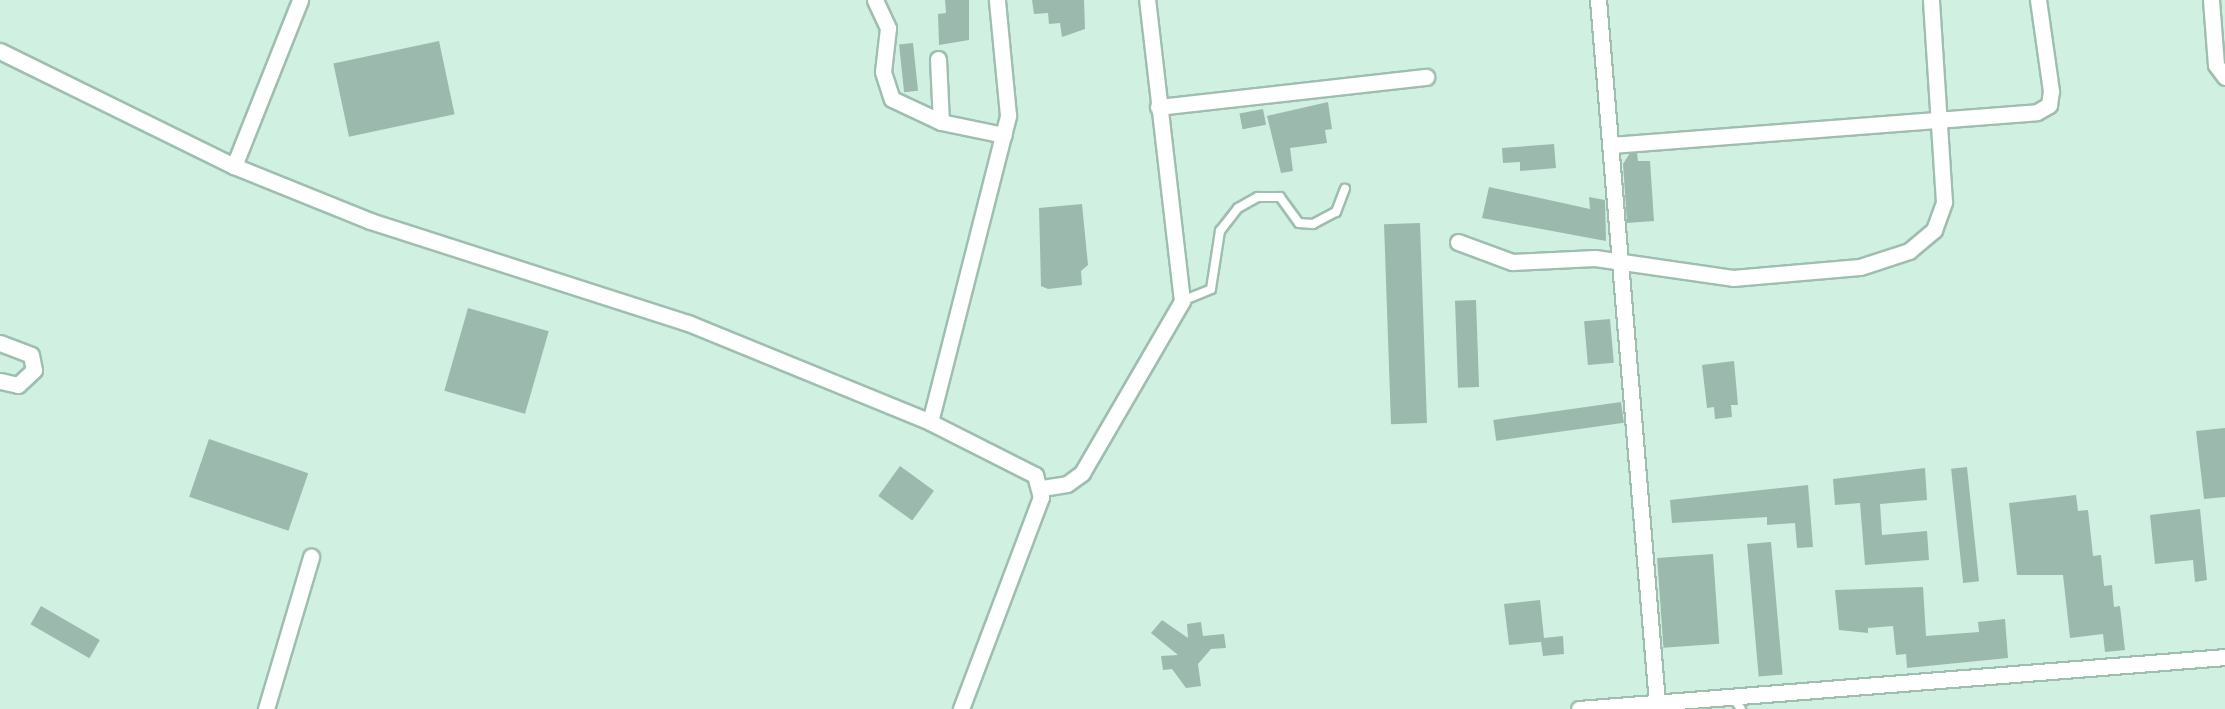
<!DOCTYPE html>
<html>
<head>
<meta charset="utf-8">
<style>
	body { margin:0 }
	#map { position:relative; width:2225px; height:709px; overflow:hidden; background:#d0f0e2; font-family:"Sofia Sans Condensed",sans-serif }
	div>[style] { position:absolute }
	[style*='--x'] { left:calc(var(--x)*1px); top:calc(var(--y)*1px); width:calc(var(--w)*1px); rotate:calc(var(--a)*1deg) }
	.building>* { inset:0; background:#9bbaad; transform-origin:0 0 }
	.roads { filter:drop-shadow(2px 0 #9ebeb0) drop-shadow(-2px 0 #9ebeb0) drop-shadow(0 2px #9ebeb0) drop-shadow(0 -2px #9ebeb0) }
	.lane>* { height:8px; margin:-4px; padding:0 4px; transform-origin:4px; border-radius:4px; background:#fff }
	.street>* { height:15px; margin:-7.5px; padding:0 7.5px; transform-origin:7.5px; border-radius:7.5px; background:#fff }
	span { translate:-50% -50%; white-space:nowrap; text-align:center; line-height:1.15; -webkit-text-stroke:5px #fff; paint-order:stroke }
</style>
</head>
<body>
<div id="map">
	<div class="building">
		<div style="clip-path:polygon(945px 0,969px 0,969px 40px,939px 45px,938px 14px,946px 13px)"></div>
		<div style="clip-path:polygon(1032px 0,1084px 0,1085px 29px,1062px 37px,1060px 23px,1049px 24px,1048px 13px,1034px 14px)"></div>
		<div style="left:439px;top:41px;width:75px;height:108px;rotate:78deg"></div>
		<div style="left:913px;top:43px;width:48px;height:14px;rotate:84deg"></div>
		<div style="clip-path:polygon(1328px 102px,1332px 129px,1325px 130px,1327px 143px,1290px 148px,1293px 171px,1281px 173px,1267px 116px)"></div>
		<div style="left:1263px;top:109px;width:16px;height:24px;rotate:79deg"></div>
		<div style="clip-path:polygon(1554px 144px,1556px 168px,1520px 171px,1520px 162px,1503px 163px,1502px 148px)"></div>
		<div style="clip-path:polygon(1630px 153px,1637px 153px,1638px 161px,1650px 161px,1654px 221px,1627px 223px,1623px 164px)"></div>
		<div style="clip-path:polygon(1489px 187px,1590px 209px,1589px 197px,1605px 200px,1606px 241px,1482px 218px)"></div>
		<div style="clip-path:polygon(1082px 204px,1088px 265px,1081px 271px,1082px 285px,1048px 289px,1041px 286px,1039px 208px)"></div>
		<div style="left:1420px;top:223px;width:200px;height:36px;rotate:88deg"></div>
		<div style="left:1476px;top:300px;width:87px;height:21px;rotate:88deg"></div>
		<div style="left:468px;top:308px;width:84px;height:86px;rotate:16deg"></div>
		<div style="left:1610px;top:319px;width:44px;height:26px;rotate:85deg"></div>
		<div style="clip-path:polygon(1734px 361px,1738px 405px,1731px 405px,1732px 417px,1715px 419px,1714px 407px,1707px 408px,1702px 365px)"></div>
		<div style="left:1621px;top:402px;width:21px;height:129px;rotate:82deg"></div>
		<div style="clip-path:polygon(2225px 428px,2225px 497px,2204px 499px,2196px 431px)"></div>
		<div style="left:209px;top:439px;width:105px;height:61px;rotate:19deg"></div>
		<div style="left:900px;top:466px;width:42px;height:37px;rotate:36deg"></div>
		<div style="left:1967px;top:467px;width:115px;height:16px;rotate:84deg"></div>
		<div style="clip-path:polygon(1925px 468px,1927px 500px,1880px 504px,1882px 535px,1927px 531px,1929px 560px,1865px 565px,1860px 503px,1835px 505px,1833px 479px)"></div>
		<div style="clip-path:polygon(1808px 485px,1813px 547px,1797px 548px,1795px 523px,1767px 525px,1767px 517px,1672px 523px,1670px 500px)"></div>
		<div style="clip-path:polygon(2076px 495px,2078px 511px,2088px 510px,2093px 556px,2101px 555px,2104px 586px,2112px 585px,2114px 607px,2120px 606px,2125px 650px,2105px 652px,2103px 634px,2070px 638px,2063px 575px,2017px 575px,2009px 503px)"></div>
		<div style="clip-path:polygon(2200px 509px,2207px 580px,2195px 582px,2193px 560px,2155px 564px,2150px 515px)"></div>
		<div style="left:1771px;top:542px;width:133px;height:24px;rotate:85deg"></div>
		<div style="left:1713px;top:554px;width:90px;height:56px;rotate:86deg"></div>
		<div style="clip-path:polygon(1923px 587px,1926px 636px,1979px 632px,1978px 622px,2005px 619px,2008px 658px,1907px 668px,1906px 654px,1896px 655px,1893px 626px,1868px 628px,1868px 633px,1839px 630px,1835px 590px)"></div>
		<div style="clip-path:polygon(1540px 600px,1544px 638px,1563px 636px,1564px 654px,1543px 656px,1541px 642px,1509px 645px,1504px 604px)"></div>
		<div style="left:41px;top:606px;width:68px;height:21px;rotate:30deg"></div>
		<div style="clip-path:polygon(1162px 620px,1188px 638px,1187px 624px,1201px 622px,1203px 636px,1224px 634px,1226px 648px,1211px 649px,1198px 664px,1201px 686px,1186px 688px,1172px 669px,1163px 670px,1161px 656px,1178px 655px,1151px 633px)"></div>
	</div>
	<div class="roads">
		<div class="lane">
			<div style="--x:1182;--y:301;--w:31;--a:-22"></div>
			<div style="--x:1211;--y:289;--w:59;--a:-81.2"></div>
			<div style="--x:1220;--y:231;--w:29;--a:-52"></div>
			<div style="--x:1238;--y:208;--w:23;--a:-29"></div>
			<div style="--x:1258;--y:197;--w:22;--a:0"></div>
			<div style="--x:1280;--y:197;--w:32;--a:54"></div>
			<div style="--x:1299;--y:223;--w:14;--a:4"></div>
			<div style="--x:1313;--y:224;--w:26;--a:-28"></div>
			<div style="--x:1336;--y:212;--w:25;--a:-69"></div>
			<div style="--x:1734;--y:699;--w:12;--a:55"></div>
		</div>
		<div class="street">
			<div style="--x:875;--y:0;--w:31;--a:65"></div>
			<div style="--x:888;--y:28;--w:44;--a:96.5"></div>
			<div style="--x:883;--y:72;--w:28;--a:72"></div>
			<div style="--x:892;--y:99;--w:54;--a:25.1"></div>
			<div style="--x:941;--y:122;--w:64;--a:11.7"></div>
			<div style="--x:1598;--y:0;--w:705;--a:85.2"></div>
			<div style="--x:2211;--y:0;--w:65;--a:85.6"></div>
			<div style="--x:2216;--y:65;--w:15;--a:53"></div>
			<div style="--x:0;--y:51;--w:261;--a:26.2"></div>
			<div style="--x:234;--y:166;--w:147;--a:22"></div>
			<div style="--x:370;--y:221;--w:334;--a:17.8"></div>
			<div style="--x:688;--y:323;--w:261;--a:22.2"></div>
			<div style="--x:930;--y:422;--w:118;--a:26.8"></div>
			<div style="--x:1035;--y:475;--w:23;--a:75"></div>
			<div style="--x:1041;--y:497;--w:227;--a:110.7"></div>
			<div style="--x:938;--y:59;--w:63;--a:87.3"></div>
			<div style="--x:1158;--y:107;--w:270;--a:-6.4"></div>
			<div style="--x:1611;--y:145;--w:427;--a:-4.4"></div>
			<div style="--x:2037;--y:112;--w:14;--a:-30"></div>
			<div style="--x:2049;--y:105;--w:14;--a:-82"></div>
			<div style="--x:2051;--y:91;--w:92;--a:-98.1"></div>
			<div style="--x:234;--y:166;--w:179;--a:-68.3"></div>
			<div style="--x:1458;--y:242;--w:58;--a:20.3"></div>
			<div style="--x:1512;--y:262;--w:83;--a:-2.8"></div>
			<div style="--x:1595;--y:258;--w:139;--a:8.2"></div>
			<div style="--x:1733;--y:278;--w:127;--a:-5"></div>
			<div style="--x:1860;--y:267;--w:52;--a:-18.1"></div>
			<div style="--x:1909;--y:251;--w:33;--a:-40"></div>
			<div style="--x:1934;--y:230;--w:30;--a:-70"></div>
			<div style="--x:1944;--y:202;--w:202;--a:-93.7"></div>
			<div style="--x:0;--y:343;--w:33;--a:21"></div>
			<div style="--x:31;--y:355;--w:15;--a:79"></div>
			<div style="--x:34;--y:370;--w:22;--a:137"></div>
			<div style="--x:18;--y:385;--w:18;--a:-167"></div>
			<div style="--x:930;--y:422;--w:317;--a:-75.7"></div>
			<div style="--x:1008;--y:115;--w:116;--a:-95.5"></div>
			<div style="--x:1042;--y:488;--w:25;--a:-9"></div>
			<div style="--x:1067;--y:484;--w:19;--a:-36"></div>
			<div style="--x:1082;--y:473;--w:199;--a:-59.8"></div>
			<div style="--x:1182;--y:301;--w:303;--a:-96.6"></div>
			<div style="--x:266;--y:709;--w:159;--a:-73.5"></div>
			<div style="--x:1579;--y:709;--w:648;--a:-4.6"></div>
		</div>
	</div>
</div>
</body>
</html>
